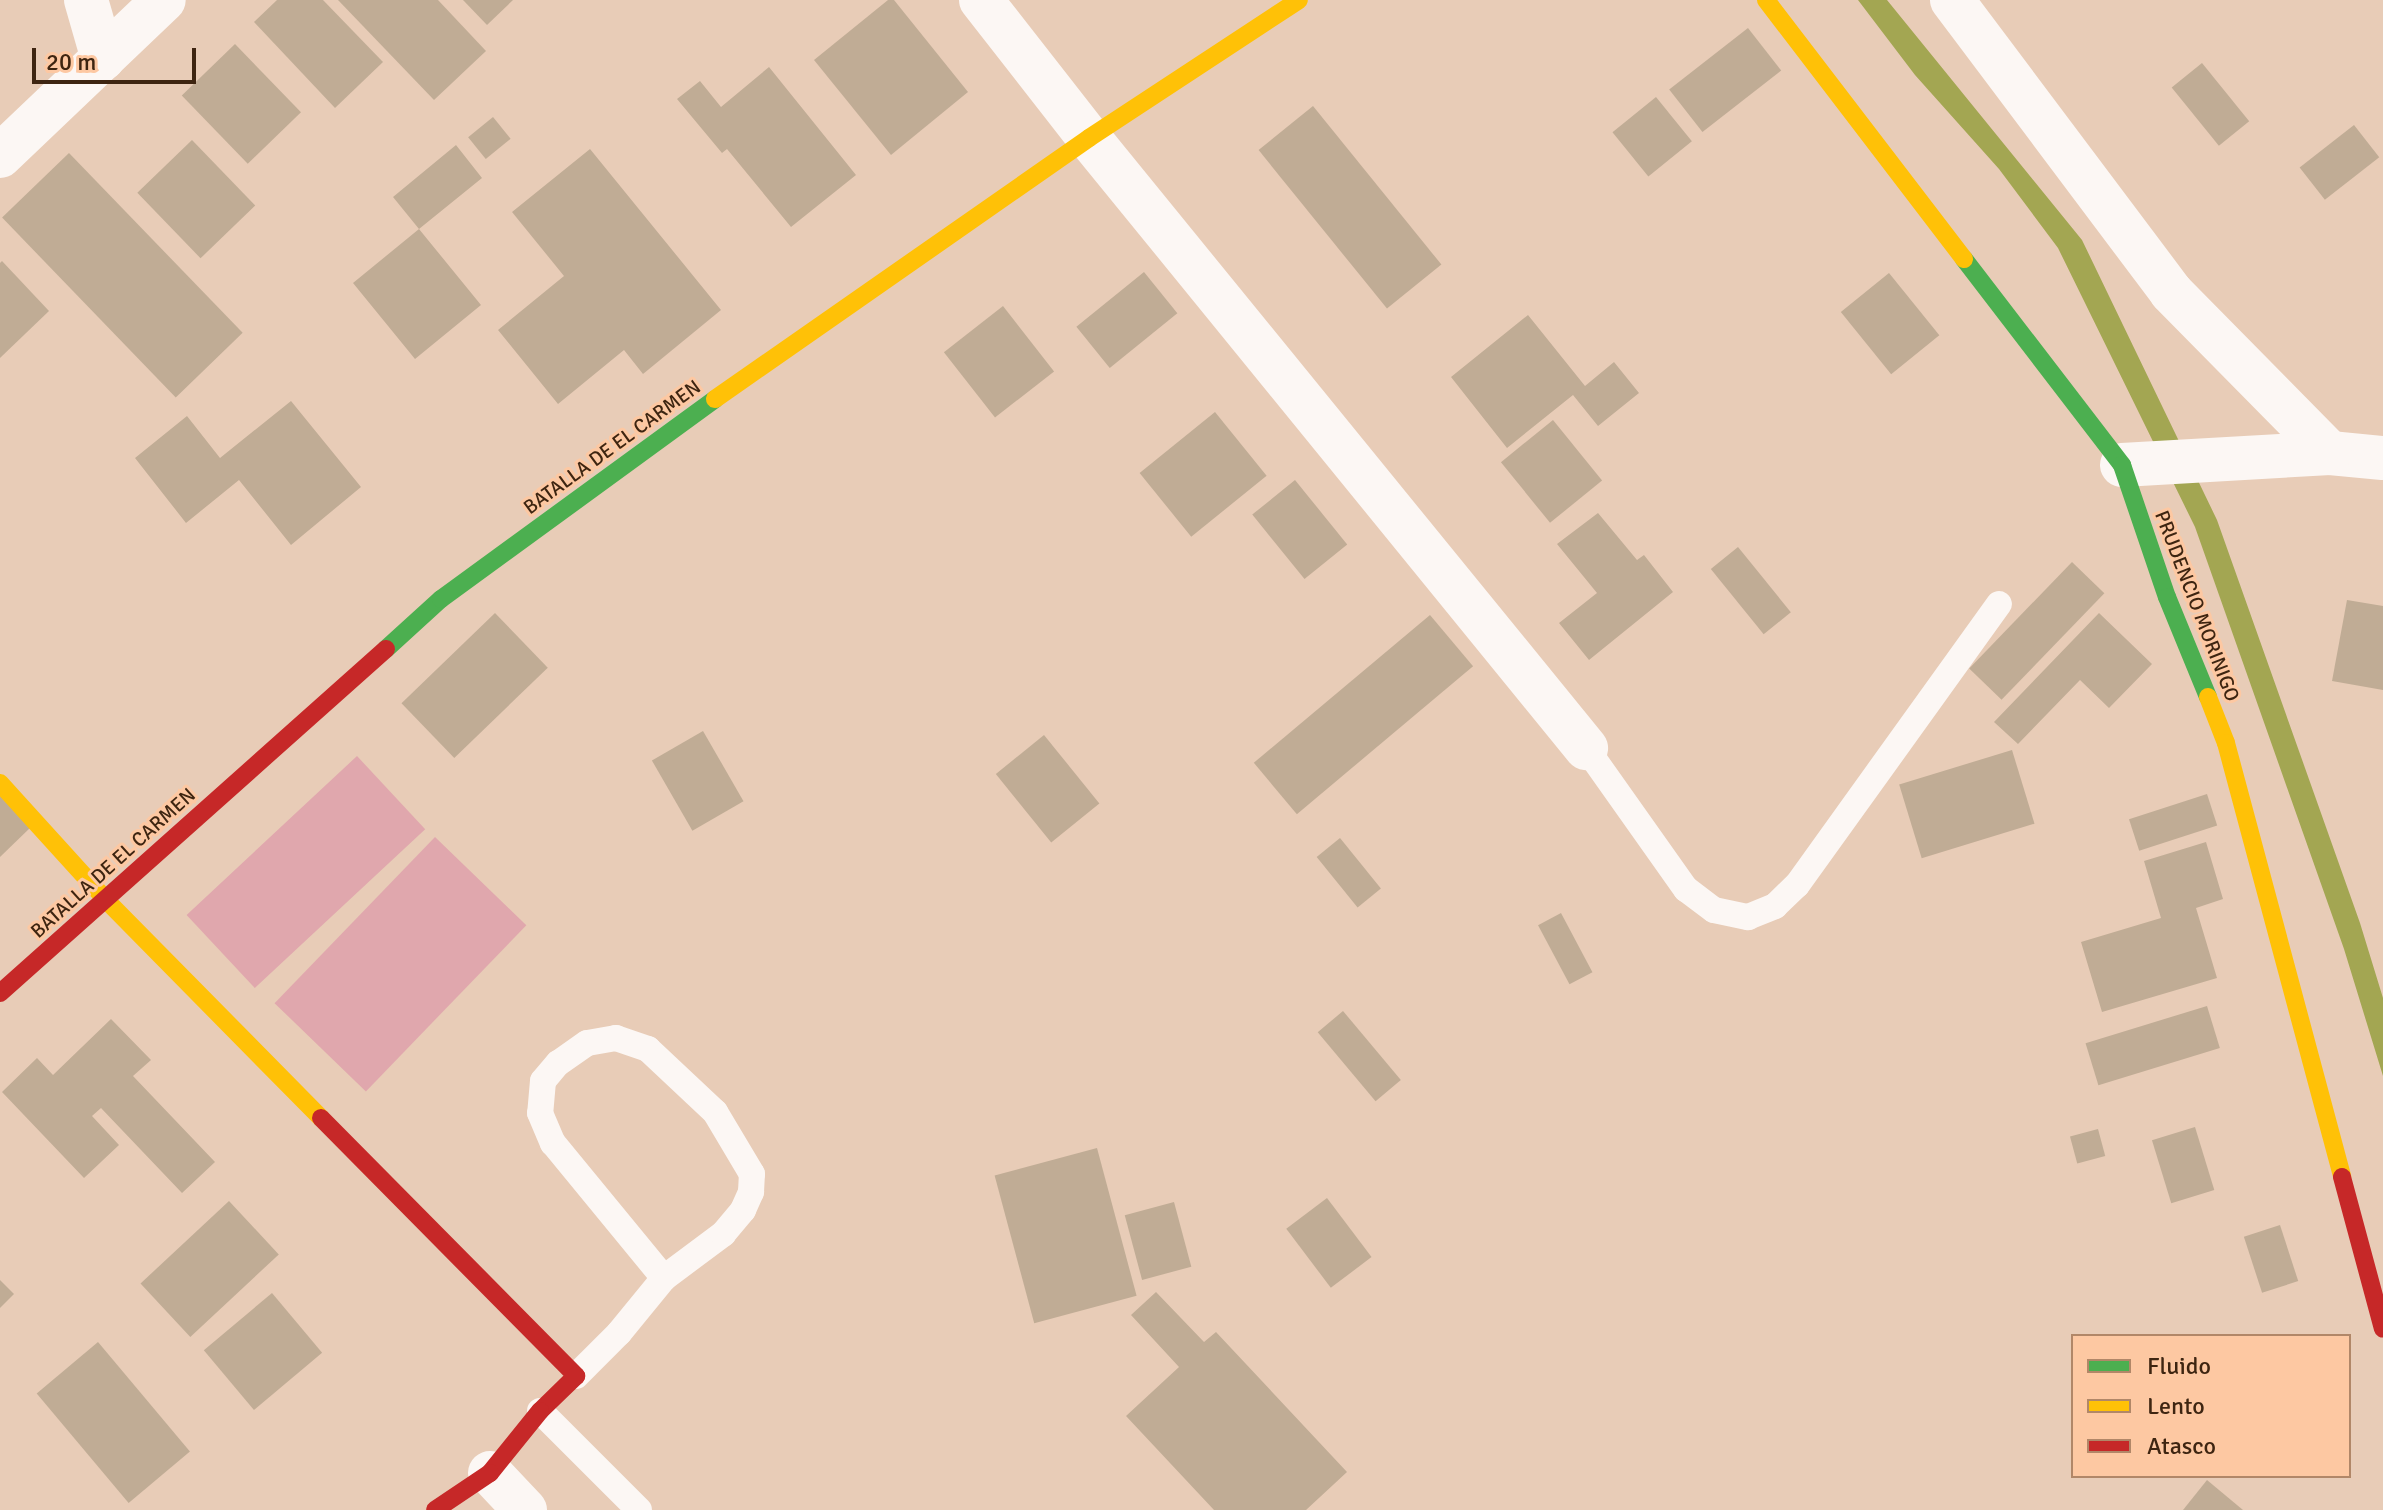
<!DOCTYPE html>
<html>
<head>
<meta charset="utf-8">
<style>
	body { margin:0 }
	#map { position:relative; width:2383px; height:1510px; overflow:hidden; background:#e8ccb7; font-family:Signika,sans-serif }
	div>[style] { position:absolute }
	[style*='--x'] { left:calc(var(--x)*1px); top:calc(var(--y)*1px); width:calc(var(--w)*1px); rotate:calc(var(--a)*1deg) }
	.green>* { inset:0; background:#e0a7ad; transform-origin:0 0 }
	.water>* { inset:0; background:#a3a652 }
	.building>* { inset:0; background:#c0ac95; transform-origin:0 0 }
	.lane>* { height:26px; margin:-13px; padding:0 13px; transform-origin:13px; border-radius:13px; background:#fcf7f4 }
	.street>* { height:44px; margin:-22px; padding:0 22px; transform-origin:22px; border-radius:22px; background:#fcf7f4 }
	.fast>* { height:18px; margin:-9px; padding:0 9px; transform-origin:9px; border-radius:9px; background:#4caf50 }
	.slow>* { height:18px; margin:-9px; padding:0 9px; transform-origin:9px; border-radius:9px; background:#ffc107 }
	.jam>* { height:18px; margin:-9px; padding:0 9px; transform-origin:9px; border-radius:9px; background:#c62828 }
	span { translate:-50% -50%; white-space:nowrap; text-align:center; line-height:1.15; -webkit-text-stroke:6px #fdc8a2; paint-order:stroke }
	.street-label { font-size:20px; color:#3e2511 }
	.legend { position:absolute; left:2071px; top:1334px; width:280px; height:144px; box-sizing:border-box; background:#fdc8a2; border:2px solid #b18768; margin:0; padding:10px 14px; list-style:none; font-size:24px; color:#3e2511 }
	.legend li { display:flex; align-items:center; gap:16px; height:40px }
	.legend b { width:40px; border:2px solid #b18768 }
	.scale { position:absolute; left:32px; top:48px; width:164px; height:36px; box-sizing:border-box; border:4px solid #3e2511; border-top:0; padding-left:10px; font-size:24px; line-height:28px; white-space:nowrap; color:#3e2511; -webkit-text-stroke:6px #fdc8a2; paint-order:stroke }
</style>
</head>
<body>
<div id="map">
	<div class="green">
		<div style="left:357px;top:756px;width:100px;height:233px;rotate:47deg"></div>
		<div style="left:435px;top:837px;width:127px;height:231px;rotate:44deg"></div>
	</div>
	<div class="water">
		<div style="clip-path:polygon(1858px 0,1887px 0,2082px 240px,2217px 520px,2360px 923px,2383px 998px,2383px 1076px,2344px 949px,2195px 527px,2058px 248px,1999px 169px,1915px 75px)"></div>
	</div>
	<div class="building">
		<div style="clip-path:polygon(277px 0,323px 0,383px 62px,335px 108px,254px 22px)"></div>
		<div style="clip-path:polygon(338px 0,438px 0,486px 51px,434px 100px)"></div>
		<div style="clip-path:polygon(463px 0,513px 0,487px 25px)"></div>
		<div style="clip-path:polygon(888px 0,894px 0,968px 92px,891px 155px,814px 60px)"></div>
		<div style="left:1748px;top:28px;width:54px;height:100px;rotate:52deg"></div>
		<div style="left:235px;top:44px;width:95px;height:74px;rotate:46deg"></div>
		<div style="left:2202px;top:63px;width:75px;height:39px;rotate:51deg"></div>
		<div style="clip-path:polygon(769px 67px,856px 175px,791px 227px,727px 149px,722px 153px,677px 99px,700px 81px,721px 107px)"></div>
		<div style="left:1656px;top:97px;width:57px;height:56px;rotate:51deg"></div>
		<div style="left:1313px;top:106px;width:204px;height:70px;rotate:51deg"></div>
		<div style="left:493px;top:117px;width:28px;height:32px;rotate:51deg"></div>
		<div style="left:2354px;top:125px;width:41px;height:69px;rotate:52deg"></div>
		<div style="left:192px;top:140px;width:91px;height:76px;rotate:46deg"></div>
		<div style="clip-path:polygon(456px 145px,482px 178px,419px 229px,481px 305px,415px 359px,353px 283px,419px 229px,393px 197px)"></div>
		<div style="clip-path:polygon(590px 149px,721px 310px,643px 374px,624px 350px,558px 404px,498px 330px,564px 276px,512px 212px)"></div>
		<div style="left:69px;top:153px;width:250px;height:93px;rotate:46deg"></div>
		<div style="clip-path:polygon(2px 261px,49px 311px,0 358px,0 263px)"></div>
		<div style="left:1144px;top:272px;width:53px;height:87px;rotate:51deg"></div>
		<div style="left:1889px;top:273px;width:80px;height:62px;rotate:51deg"></div>
		<div style="left:1003px;top:306px;width:83px;height:75px;rotate:52deg"></div>
		<div style="clip-path:polygon(1528px 315px,1585px 386px,1614px 362px,1639px 393px,1598px 426px,1573px 395px,1507px 448px,1451px 377px)"></div>
		<div style="clip-path:polygon(291px 401px,361px 487px,291px 545px,239px 480px,186px 523px,135px 458px,187px 416px,220px 458px)"></div>
		<div style="left:1215px;top:412px;width:82px;height:97px;rotate:51deg"></div>
		<div style="left:1553px;top:420px;width:78px;height:67px;rotate:51deg"></div>
		<div style="left:1295px;top:480px;width:83px;height:55px;rotate:51deg"></div>
		<div style="clip-path:polygon(1598px 513px,1637px 560px,1644px 555px,1673px 592px,1589px 660px,1559px 623px,1597px 593px,1557px 544px)"></div>
		<div style="left:1738px;top:547px;width:84px;height:35px;rotate:51deg"></div>
		<div style="left:2072px;top:562px;width:45px;height:148px;rotate:44deg"></div>
		<div style="clip-path:polygon(2347px 600px,2383px 606px,2383px 690px,2332px 681px)"></div>
		<div style="left:495px;top:613px;width:76px;height:130px;rotate:46deg"></div>
		<div style="clip-path:polygon(2099px 613px,2152px 664px,2109px 708px,2080px 680px,2018px 744px,1994px 722px)"></div>
		<div style="left:1430px;top:615px;width:67px;height:230px;rotate:50deg"></div>
		<div style="left:703px;top:731px;width:81px;height:59px;rotate:60deg"></div>
		<div style="left:1044px;top:735px;width:88px;height:62px;rotate:51deg"></div>
		<div style="left:2012px;top:750px;width:77px;height:118px;rotate:73deg"></div>
		<div style="left:2207px;top:794px;width:33px;height:82px;rotate:72deg"></div>
		<div style="clip-path:polygon(0 795px,31px 827px,0 857px)"></div>
		<div style="left:1340px;top:838px;width:65px;height:30px;rotate:51deg"></div>
		<div style="clip-path:polygon(2206px 842px,2223px 899px,2196px 908px,2217px 978px,2102px 1012px,2081px 942px,2161px 918px,2144px 861px)"></div>
		<div style="left:1561px;top:913px;width:67px;height:26px;rotate:62deg"></div>
		<div style="left:2207px;top:1006px;width:44px;height:127px;rotate:73deg"></div>
		<div style="left:1343px;top:1011px;width:90px;height:33px;rotate:50deg"></div>
		<div style="clip-path:polygon(111px 1019px,151px 1060px,133px 1076px,215px 1162px,182px 1193px,101px 1108px,92px 1116px,119px 1145px,84px 1178px,2px 1092px,37px 1058px,53px 1075px)"></div>
		<div style="left:2195px;top:1127px;width:66px;height:45px;rotate:73deg"></div>
		<div style="left:2098px;top:1129px;width:28px;height:29px;rotate:75deg"></div>
		<div style="left:1097px;top:1148px;width:153px;height:106px;rotate:75deg"></div>
		<div style="left:1327px;top:1198px;width:74px;height:51px;rotate:53deg"></div>
		<div style="left:229px;top:1201px;width:73px;height:121px;rotate:47deg"></div>
		<div style="left:1174px;top:1202px;width:67px;height:51px;rotate:75deg"></div>
		<div style="left:2280px;top:1225px;width:59px;height:38px;rotate:72deg"></div>
		<div style="clip-path:polygon(0 1280px,14px 1294px,0 1308px)"></div>
		<div style="clip-path:polygon(1156px 1292px,1204px 1342px,1216px 1332px,1347px 1472px,1306px 1510px,1214px 1510px,1126px 1416px,1179px 1367px,1131px 1315px)"></div>
		<div style="left:272px;top:1293px;width:78px;height:89px;rotate:50deg"></div>
		<div style="left:98px;top:1342px;width:143px;height:80px;rotate:50deg"></div>
		<div style="clip-path:polygon(2207px 1480px,2243px 1510px,2183px 1510px)"></div>
	</div>
	<div class="lane">
		<div style="--x:1586;--y:748;--w:173;--a:54.7"></div>
		<div style="--x:1686;--y:889;--w:35;--a:37"></div>
		<div style="--x:1714;--y:910;--w:35;--a:12"></div>
		<div style="--x:1748;--y:917;--w:29;--a:-22"></div>
		<div style="--x:1775;--y:906;--w:30;--a:-44"></div>
		<div style="--x:1797;--y:885;--w:346;--a:-54.3"></div>
		<div style="--x:576;--y:1376;--w:61;--a:-45"></div>
		<div style="--x:619;--y:1333;--w:71;--a:-50.7"></div>
		<div style="--x:664;--y:1278;--w:74;--a:-36.7"></div>
		<div style="--x:723;--y:1234;--w:31;--a:-50"></div>
		<div style="--x:743;--y:1210;--w:20;--a:-66"></div>
		<div style="--x:751;--y:1192;--w:18;--a:-87"></div>
		<div style="--x:752;--y:1174;--w:72;--a:-120.8"></div>
		<div style="--x:715;--y:1112;--w:92;--a:-136.8"></div>
		<div style="--x:648;--y:1049;--w:34;--a:-161"></div>
		<div style="--x:616;--y:1038;--w:29;--a:170"></div>
		<div style="--x:587;--y:1043;--w:35;--a:145"></div>
		<div style="--x:558;--y:1063;--w:23;--a:130"></div>
		<div style="--x:543;--y:1081;--w:32;--a:95"></div>
		<div style="--x:540;--y:1113;--w:33;--a:67"></div>
		<div style="--x:553;--y:1143;--w:175;--a:50.6"></div>
		<div style="--x:540;--y:1411;--w:140;--a:45"></div>
	</div>
	<div class="street">
		<div style="--x:86;--y:0;--w:61;--a:73.9"></div>
		<div style="--x:981;--y:0;--w:175;--a:52"></div>
		<div style="--x:1089;--y:138;--w:787;--a:50.83"></div>
		<div style="--x:1952;--y:0;--w:365;--a:53.1"></div>
		<div style="--x:2171;--y:292;--w:226;--a:45.4"></div>
		<div style="--x:2330;--y:453;--w:53;--a:5.4"></div>
		<div style="--x:0;--y:156;--w:226;--a:-43.6"></div>
		<div style="--x:2122;--y:465;--w:208;--a:-3.3"></div>
		<div style="--x:490;--y:1473;--w:51;--a:46.6"></div>
	</div>
	<div class="fast">
		<div style="--x:1964;--y:259;--w:260;--a:52.5"></div>
		<div style="--x:2122;--y:465;--w:139;--a:71.2"></div>
		<div style="--x:2167;--y:597;--w:108;--a:67.7"></div>
		<div style="--x:386;--y:649;--w:74;--a:-42.3"></div>
		<div style="--x:441;--y:599;--w:339;--a:-36.1"></div>
	</div>
	<div class="slow">
		<div style="--x:1766;--y:0;--w:326;--a:52.6"></div>
		<div style="--x:715;--y:399;--w:456;--a:-34.9"></div>
		<div style="--x:1089;--y:138;--w:251;--a:-33.3"></div>
		<div style="--x:2208;--y:697;--w:49;--a:68.6"></div>
		<div style="--x:2226;--y:743;--w:449;--a:75"></div>
		<div style="--x:0;--y:783;--w:156;--a:47.8"></div>
		<div style="--x:105;--y:899;--w:308;--a:45.4"></div>
	</div>
	<div class="jam">
		<div style="--x:0;--y:993;--w:517;--a:-41.71"></div>
		<div style="--x:321;--y:1118;--w:363;--a:45.3"></div>
		<div style="--x:576;--y:1376;--w:50;--a:135.8"></div>
		<div style="--x:540;--y:1411;--w:80;--a:128.9"></div>
		<div style="--x:490;--y:1473;--w:66;--a:146.1"></div>
		<div style="--x:2342;--y:1177;--w:157;--a:74.9"></div>
	</div>
	<div class="street-label">
		<span style="left:612px;top:447px;rotate:-36deg">BATALLA DE EL CARMEN</span>
		<span style="left:2197px;top:606px;rotate:69deg">PRUDENCIO MORINIGO</span>
		<span style="left:113px;top:863px;rotate:-42deg">BATALLA DE EL CARMEN</span>
	</div>
	<ul class="legend">
	<li><b style="height:10px;background:#4caf50"></b>Fluido</li>
	<li><b style="height:10px;background:#ffc107"></b>Lento</li>
	<li><b style="height:10px;background:#c62828"></b>Atasco</li>
	</ul>
	<div class="scale">20 m</div>
</div>
</body>
</html>
